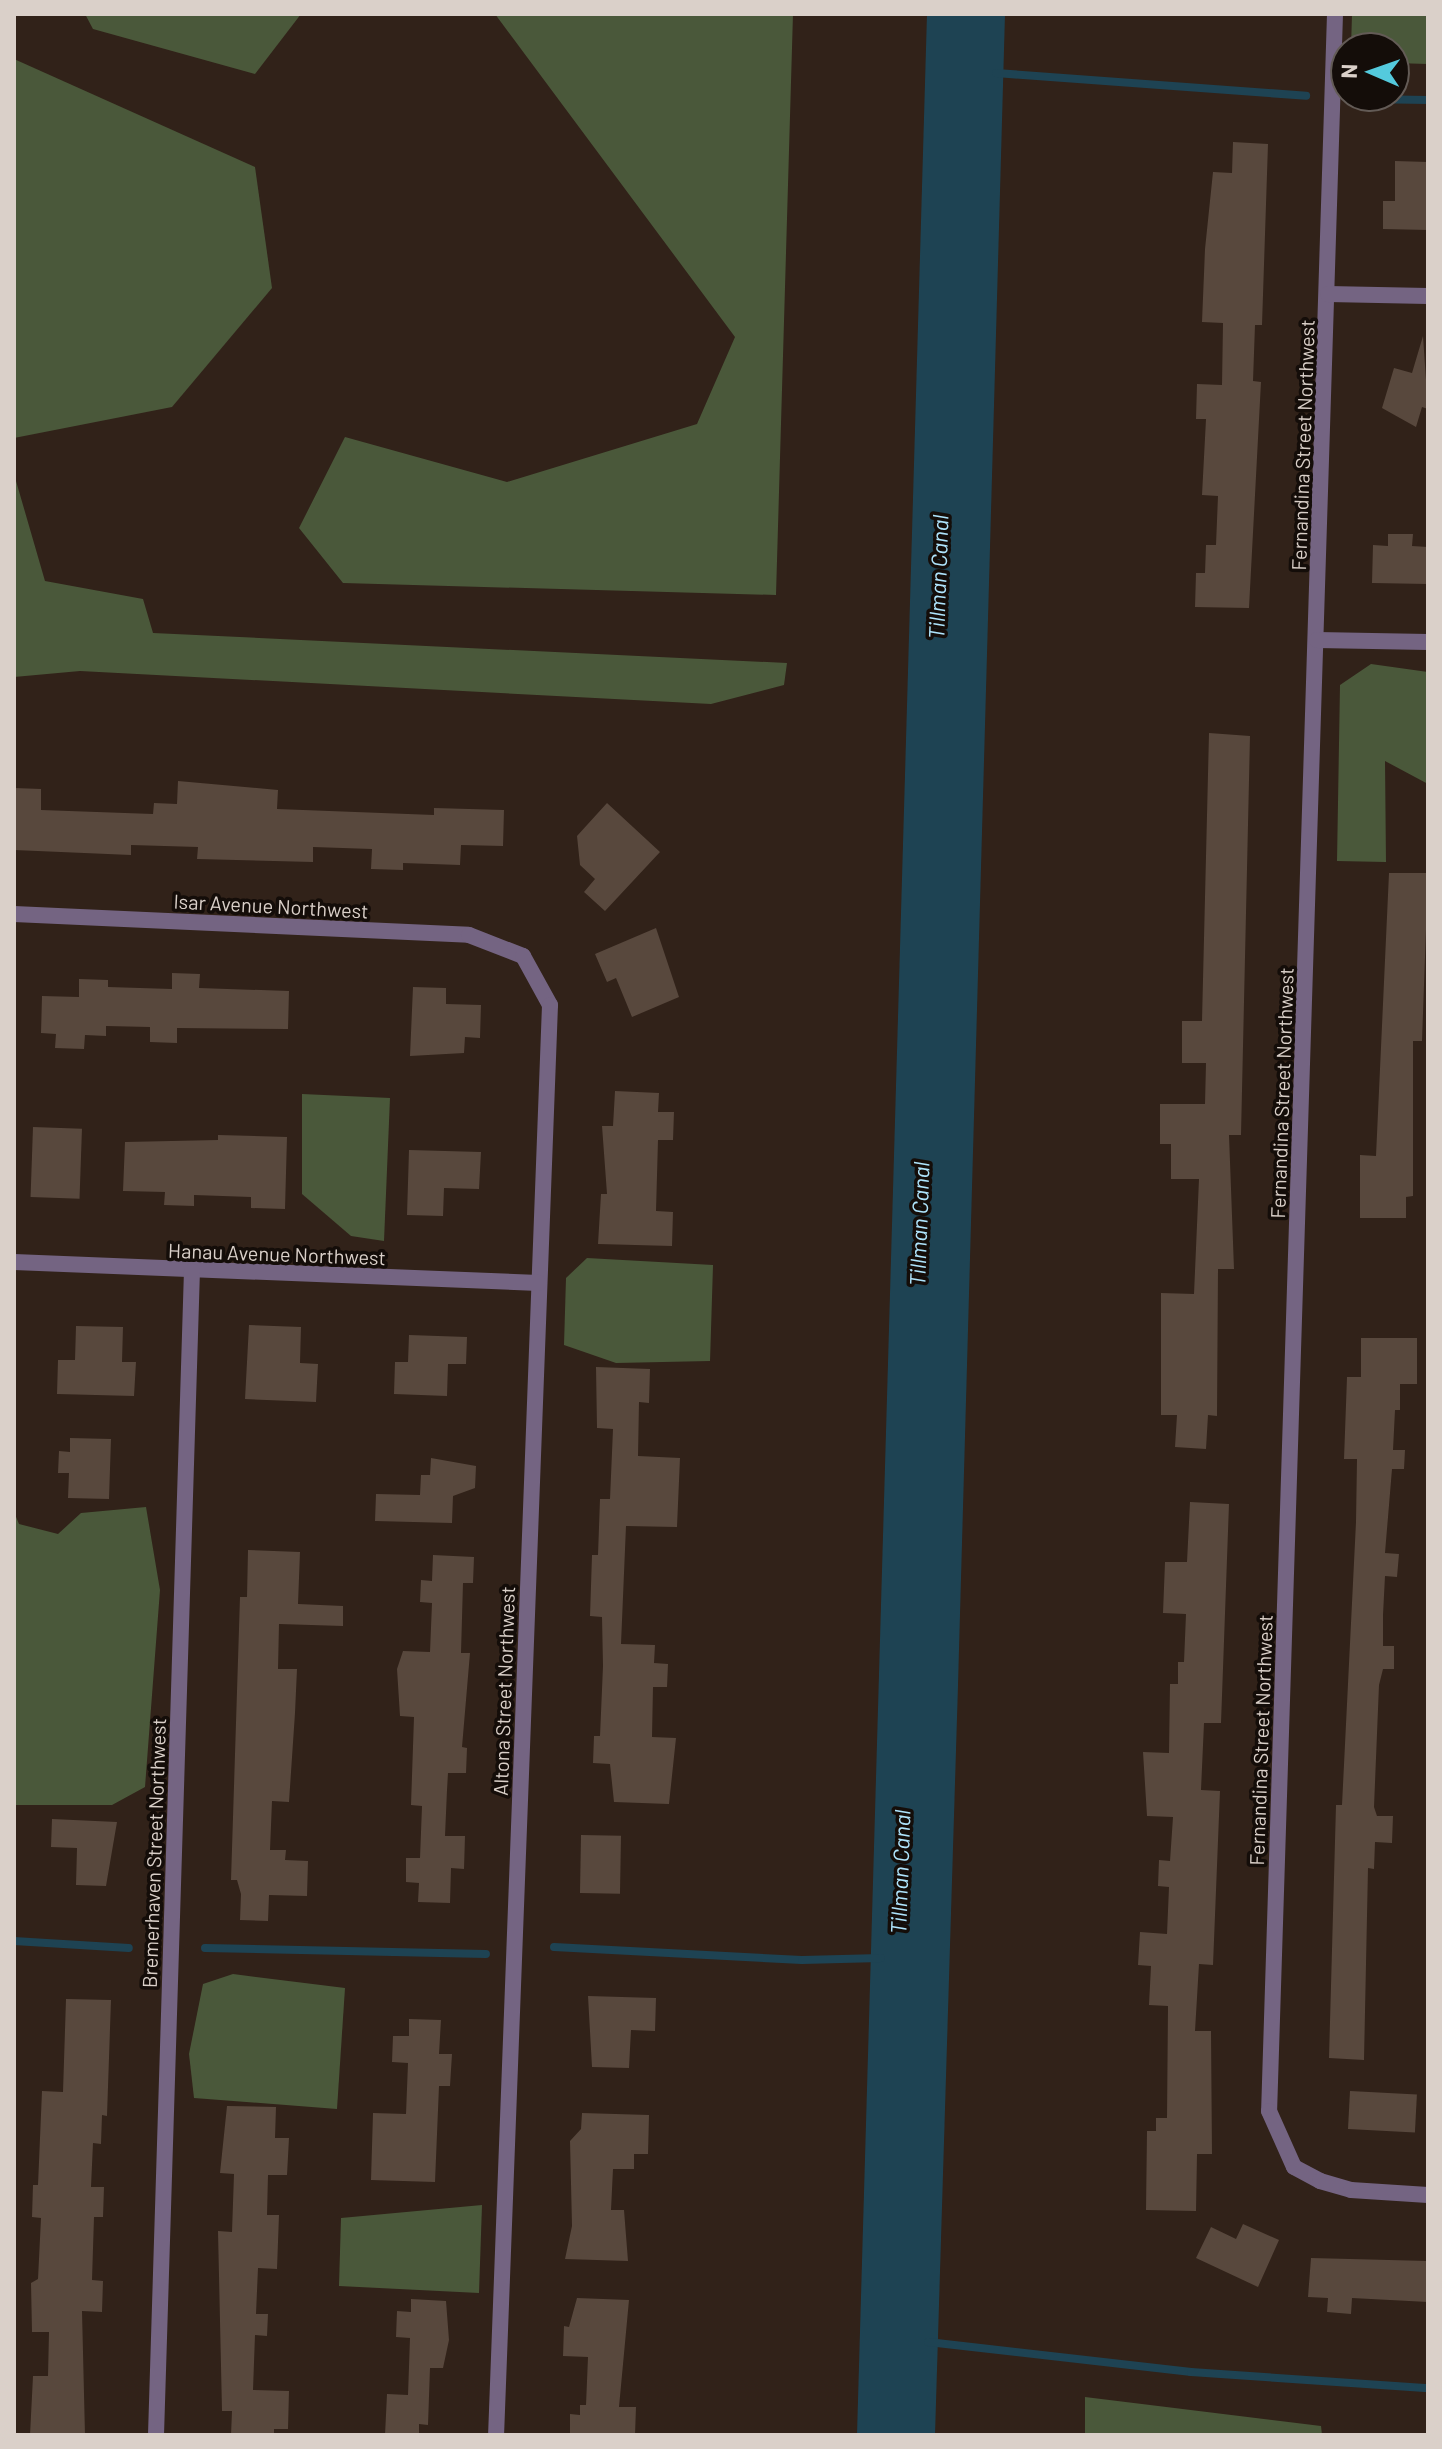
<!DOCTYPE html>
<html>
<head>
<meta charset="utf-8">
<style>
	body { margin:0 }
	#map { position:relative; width:1442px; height:2449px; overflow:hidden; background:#312219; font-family:Barlow,sans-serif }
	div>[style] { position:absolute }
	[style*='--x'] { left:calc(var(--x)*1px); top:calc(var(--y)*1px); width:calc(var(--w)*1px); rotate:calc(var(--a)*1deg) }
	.forest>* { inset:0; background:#4a583a }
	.water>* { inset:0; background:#1e4353 }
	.stream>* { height:8px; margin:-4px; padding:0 4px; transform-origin:4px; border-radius:4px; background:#1e4353 }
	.building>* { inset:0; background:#58483d; transform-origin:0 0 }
	.minor>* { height:16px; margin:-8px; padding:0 8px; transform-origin:8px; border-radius:8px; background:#746482 }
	span { translate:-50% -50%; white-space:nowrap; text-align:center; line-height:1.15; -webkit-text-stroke:7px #140d09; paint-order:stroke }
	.street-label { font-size:20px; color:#dad0c9 }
	.water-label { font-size:22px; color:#afe5fd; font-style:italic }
	.frame { position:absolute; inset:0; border:16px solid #dad0c9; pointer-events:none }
	.north { position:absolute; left:1330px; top:32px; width:80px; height:80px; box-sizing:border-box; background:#140d09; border:2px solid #635b56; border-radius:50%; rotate:272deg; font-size:22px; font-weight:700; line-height:32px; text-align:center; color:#dad0c9 }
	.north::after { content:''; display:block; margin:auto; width:28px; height:36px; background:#54cadd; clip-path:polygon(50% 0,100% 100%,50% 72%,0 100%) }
</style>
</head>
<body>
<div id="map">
	<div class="forest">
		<div style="clip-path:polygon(85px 14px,301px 14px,255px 74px,93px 29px)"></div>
		<div style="clip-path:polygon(495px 14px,793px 14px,776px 595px,343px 583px,299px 528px,345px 437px,507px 482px,697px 424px,735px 337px)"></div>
		<div style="clip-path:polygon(1352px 14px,1428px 14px,1428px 64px,1394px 63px,1394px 48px,1351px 48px)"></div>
		<div style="clip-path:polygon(14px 59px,255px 167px,272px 288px,172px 407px,14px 438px)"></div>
		<div style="clip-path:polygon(14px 474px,45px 581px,143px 599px,153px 633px,787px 663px,784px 685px,711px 704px,80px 671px,14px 677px)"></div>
		<div style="clip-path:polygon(1371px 664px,1428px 672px,1428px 784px,1385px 761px,1386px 862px,1337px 861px,1340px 685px)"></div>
		<div style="clip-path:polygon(302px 1094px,390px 1098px,384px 1241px,351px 1236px,302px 1194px)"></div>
		<div style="clip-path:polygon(587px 1258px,713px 1265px,710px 1361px,616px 1363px,564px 1345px,566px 1278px)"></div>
		<div style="clip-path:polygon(146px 1507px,160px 1590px,145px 1787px,112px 1805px,14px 1805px,14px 1512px,19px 1524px,58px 1534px,81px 1513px)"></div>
		<div style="clip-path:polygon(233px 1974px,345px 1988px,337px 2109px,194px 2098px,189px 2054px,203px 1984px)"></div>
		<div style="clip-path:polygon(482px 2205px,479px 2293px,339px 2286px,341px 2218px)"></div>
		<div style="clip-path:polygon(1085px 2397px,1321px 2426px,1322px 2435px,1085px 2435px)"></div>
	</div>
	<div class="water">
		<div style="clip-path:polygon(927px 14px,1005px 14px,958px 1685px,935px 2435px,857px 2435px)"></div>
	</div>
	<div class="stream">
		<div style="--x:996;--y:73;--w:311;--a:4.2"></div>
		<div style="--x:1363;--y:99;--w:65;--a:0.9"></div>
		<div style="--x:14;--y:1941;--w:115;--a:3.5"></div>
		<div style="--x:554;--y:1947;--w:248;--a:3"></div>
		<div style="--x:802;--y:1960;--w:79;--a:-1.5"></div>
		<div style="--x:205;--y:1948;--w:281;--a:1.2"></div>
		<div style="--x:928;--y:2342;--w:265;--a:6.5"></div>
		<div style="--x:1191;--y:2372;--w:238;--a:3.9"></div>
	</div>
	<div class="building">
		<div style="clip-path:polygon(1233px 142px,1268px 144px,1262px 325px,1255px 325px,1253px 381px,1261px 382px,1249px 608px,1195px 607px,1196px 573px,1205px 573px,1206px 545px,1216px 545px,1218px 496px,1202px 495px,1206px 419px,1196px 419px,1197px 384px,1222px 385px,1223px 323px,1202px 322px,1205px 249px,1213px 172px,1232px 173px)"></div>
		<div style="clip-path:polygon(1395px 161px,1428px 162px,1428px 230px,1383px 229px,1383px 201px,1395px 201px)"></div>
		<div style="clip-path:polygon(1423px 336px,1428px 409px,1422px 407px,1416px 427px,1382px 408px,1394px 368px,1412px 373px)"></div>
		<div style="clip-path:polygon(1388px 534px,1413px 534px,1412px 546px,1428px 547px,1428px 584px,1372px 583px,1373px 545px,1388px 546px)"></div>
		<div style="clip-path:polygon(1209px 733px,1250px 736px,1241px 1135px,1229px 1135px,1234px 1269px,1218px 1269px,1217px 1416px,1208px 1415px,1206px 1449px,1175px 1447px,1177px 1415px,1161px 1415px,1161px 1293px,1194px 1294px,1199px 1179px,1171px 1179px,1171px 1144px,1160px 1144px,1160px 1104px,1205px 1104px,1206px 1063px,1182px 1063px,1182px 1021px,1202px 1021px)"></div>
		<div style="clip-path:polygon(178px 781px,278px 790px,277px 809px,434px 815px,434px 808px,504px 810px,503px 846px,461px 845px,460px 865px,403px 863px,403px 870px,371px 869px,372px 849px,313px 847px,313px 862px,197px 859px,198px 847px,131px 845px,131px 855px,14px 850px,14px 788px,41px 789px,41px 810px,153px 814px,154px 803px,177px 804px)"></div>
		<div style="clip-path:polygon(607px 803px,660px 852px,605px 911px,584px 892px,595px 879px,580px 865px,577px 836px)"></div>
		<div style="clip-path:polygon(1389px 873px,1428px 873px,1422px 1041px,1413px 1041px,1413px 1196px,1406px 1197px,1406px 1218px,1360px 1218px,1360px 1155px,1376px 1156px)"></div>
		<div style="clip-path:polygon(656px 928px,679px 997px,632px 1017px,616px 978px,607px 982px,595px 954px)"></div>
		<div style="clip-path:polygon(172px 973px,200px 974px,199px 988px,289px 991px,288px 1029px,177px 1028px,177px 1043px,150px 1042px,150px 1027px,106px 1026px,106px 1036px,85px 1035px,84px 1049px,55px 1048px,56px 1034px,41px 1033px,42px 996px,79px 997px,79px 979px,108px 980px,108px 987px,172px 989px)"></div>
		<div style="clip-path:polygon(413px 987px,446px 988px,446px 1004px,481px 1005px,480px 1038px,465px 1037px,464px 1053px,410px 1056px)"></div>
		<div style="clip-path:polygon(615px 1091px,659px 1093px,658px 1112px,674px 1112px,673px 1140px,658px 1140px,656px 1211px,673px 1212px,672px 1246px,598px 1244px,601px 1194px,607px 1194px,602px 1126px,613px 1126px)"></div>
		<div style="left:33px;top:1127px;width:49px;height:70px;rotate:2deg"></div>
		<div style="clip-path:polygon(218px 1135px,287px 1137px,285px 1209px,251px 1208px,251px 1197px,194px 1195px,194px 1206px,164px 1205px,165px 1192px,123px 1191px,125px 1142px,218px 1140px)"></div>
		<div style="clip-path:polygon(409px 1150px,481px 1152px,479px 1189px,444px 1188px,443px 1216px,407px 1215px)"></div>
		<div style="clip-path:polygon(249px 1325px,301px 1327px,300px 1363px,318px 1364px,316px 1402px,245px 1399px)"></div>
		<div style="clip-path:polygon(76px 1326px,123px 1327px,122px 1362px,136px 1362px,134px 1396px,57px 1394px,58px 1360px,75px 1360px)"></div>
		<div style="clip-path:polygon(409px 1335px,467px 1337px,466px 1364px,448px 1364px,447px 1396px,394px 1394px,395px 1362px,408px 1362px)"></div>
		<div style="clip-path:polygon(1361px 1338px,1417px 1338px,1417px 1384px,1400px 1384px,1400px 1410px,1395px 1410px,1393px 1450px,1405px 1450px,1404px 1469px,1392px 1469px,1385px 1553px,1399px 1554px,1397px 1577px,1385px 1576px,1383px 1615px,1383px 1646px,1394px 1646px,1394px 1669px,1383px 1669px,1379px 1685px,1374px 1807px,1377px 1816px,1393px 1816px,1392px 1843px,1375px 1842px,1374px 1869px,1368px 1868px,1364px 2060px,1329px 2058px,1336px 1805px,1342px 1805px,1356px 1522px,1357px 1459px,1344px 1459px,1347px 1377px,1361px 1377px)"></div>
		<div style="clip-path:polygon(596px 1367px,650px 1369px,649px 1403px,639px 1402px,638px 1456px,680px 1458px,677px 1527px,626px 1526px,621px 1644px,655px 1645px,654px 1663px,668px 1664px,667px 1687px,653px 1687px,652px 1737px,676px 1738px,669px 1804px,614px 1802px,610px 1764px,593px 1763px,594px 1736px,600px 1736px,603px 1666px,602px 1617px,590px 1616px,592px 1555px,598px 1555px,600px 1499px,610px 1499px,613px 1429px,597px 1428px)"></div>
		<div style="clip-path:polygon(70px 1438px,111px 1439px,109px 1499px,68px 1498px,69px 1473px,58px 1473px,59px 1451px,70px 1452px)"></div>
		<div style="clip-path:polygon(431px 1458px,476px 1466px,475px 1488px,453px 1496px,452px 1523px,375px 1521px,376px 1494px,420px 1495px,421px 1475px,430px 1475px)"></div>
		<div style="clip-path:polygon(1190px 1502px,1229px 1504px,1221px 1723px,1204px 1723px,1201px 1790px,1220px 1791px,1213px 1965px,1199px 1964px,1195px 2031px,1211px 2031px,1212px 2154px,1197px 2154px,1196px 2211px,1146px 2210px,1147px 2131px,1156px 2131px,1156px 2118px,1167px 2118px,1168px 2006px,1149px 2005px,1151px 1966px,1138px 1965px,1140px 1932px,1167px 1934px,1169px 1887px,1158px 1886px,1159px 1860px,1170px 1861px,1173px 1817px,1147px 1816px,1143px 1752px,1169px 1753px,1170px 1684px,1178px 1684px,1178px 1662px,1184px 1662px,1186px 1614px,1163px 1613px,1165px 1562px,1187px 1562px)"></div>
		<div style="clip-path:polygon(248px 1550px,300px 1552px,298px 1604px,343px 1606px,343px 1626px,279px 1624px,278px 1669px,297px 1669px,295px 1713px,289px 1802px,272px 1801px,270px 1850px,286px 1850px,285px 1860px,308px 1861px,307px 1896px,269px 1895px,268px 1921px,240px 1920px,241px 1894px,237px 1880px,231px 1880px,240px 1597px,247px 1597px)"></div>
		<div style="clip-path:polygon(433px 1555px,474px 1557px,473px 1583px,463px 1583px,461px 1653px,470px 1653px,462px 1747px,467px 1748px,466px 1773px,448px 1773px,447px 1790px,445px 1836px,465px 1836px,464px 1869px,451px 1868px,450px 1903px,418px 1902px,419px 1883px,406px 1882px,406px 1858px,420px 1858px,422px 1806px,411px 1805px,414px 1717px,400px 1716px,397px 1669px,403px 1651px,430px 1652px,432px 1603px,420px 1602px,421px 1580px,432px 1581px)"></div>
		<div style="clip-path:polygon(52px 1819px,117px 1822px,106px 1886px,76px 1885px,77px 1848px,51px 1847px)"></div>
		<div style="left:581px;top:1835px;width:40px;height:58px;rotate:1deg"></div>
		<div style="clip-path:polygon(588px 1996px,656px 1998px,655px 2031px,631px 2030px,629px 2068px,592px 2067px)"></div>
		<div style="clip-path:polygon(66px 1999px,111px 2000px,107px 2116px,102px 2115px,101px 2144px,93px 2143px,91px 2187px,104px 2187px,103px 2217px,94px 2217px,92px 2280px,103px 2281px,102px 2312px,82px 2311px,85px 2435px,30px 2435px,33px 2376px,48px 2376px,49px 2332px,32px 2332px,31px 2283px,38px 2279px,41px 2218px,32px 2217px,33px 2185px,38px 2185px,42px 2091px,63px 2092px)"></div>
		<div style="clip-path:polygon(409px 2019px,441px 2020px,439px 2054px,452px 2054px,450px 2086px,439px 2086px,435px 2182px,371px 2180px,373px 2113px,406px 2114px,408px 2063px,392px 2062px,393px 2036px,409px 2036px)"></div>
		<div style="left:1350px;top:2091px;width:67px;height:38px;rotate:3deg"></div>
		<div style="clip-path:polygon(227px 2106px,276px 2107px,275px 2138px,289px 2138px,287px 2175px,268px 2175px,267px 2215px,279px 2215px,277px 2269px,258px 2268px,256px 2314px,268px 2314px,267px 2336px,255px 2335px,253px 2390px,289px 2391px,288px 2429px,274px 2429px,274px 2435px,231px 2435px,232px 2411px,222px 2411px,218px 2231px,232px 2232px,234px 2174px,220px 2173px)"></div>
		<div style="clip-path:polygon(582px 2113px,649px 2115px,648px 2154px,634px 2154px,634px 2169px,613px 2169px,611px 2210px,624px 2210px,628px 2261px,565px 2259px,572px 2226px,570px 2141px,581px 2129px)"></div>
		<div style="clip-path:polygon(1243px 2224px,1279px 2240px,1258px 2287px,1196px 2258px,1211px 2227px,1236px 2239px)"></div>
		<div style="clip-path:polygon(1311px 2258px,1428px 2261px,1428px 2302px,1352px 2298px,1351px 2314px,1327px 2312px,1328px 2298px,1308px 2297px)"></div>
		<div style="clip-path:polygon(577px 2298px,629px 2300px,619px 2407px,636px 2407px,635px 2435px,570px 2435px,570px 2414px,580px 2415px,580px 2405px,586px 2405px,588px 2357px,563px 2356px,564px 2326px,569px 2327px)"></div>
		<div style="clip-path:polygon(411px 2299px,446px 2301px,449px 2340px,443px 2368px,430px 2368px,428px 2425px,419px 2424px,419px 2435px,385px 2435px,387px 2394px,408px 2395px,410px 2338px,396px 2337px,397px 2311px,411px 2312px)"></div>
	</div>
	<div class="minor">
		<div style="--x:1335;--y:14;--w:2098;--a:91.8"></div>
		<div style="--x:1269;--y:2111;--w:61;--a:65.9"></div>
		<div style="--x:1294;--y:2167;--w:30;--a:28"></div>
		<div style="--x:1320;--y:2181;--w:32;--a:16"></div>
		<div style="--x:1351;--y:2190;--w:77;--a:3.7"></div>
		<div style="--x:1328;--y:294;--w:100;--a:1.1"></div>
		<div style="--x:1317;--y:640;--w:111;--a:1"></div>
		<div style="--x:14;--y:914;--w:455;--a:2.6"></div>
		<div style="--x:469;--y:935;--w:58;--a:21.3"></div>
		<div style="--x:523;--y:956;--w:56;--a:61.1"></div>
		<div style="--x:550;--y:1005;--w:1431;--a:92.16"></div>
		<div style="--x:14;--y:1262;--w:525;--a:2.29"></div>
		<div style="--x:156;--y:2435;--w:1164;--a:-88.23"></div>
	</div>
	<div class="street-label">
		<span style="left:1303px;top:445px;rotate:-88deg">Fernandina Street Northwest</span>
		<span style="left:271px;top:906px;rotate:3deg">Isar Avenue Northwest</span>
		<span style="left:1282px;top:1093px;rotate:-88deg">Fernandina Street Northwest</span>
		<span style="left:277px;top:1254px;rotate:2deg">Hanau Avenue Northwest</span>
		<span style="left:504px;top:1691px;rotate:-88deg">Altona Street Northwest</span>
		<span style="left:1261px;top:1740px;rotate:-88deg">Fernandina Street Northwest</span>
		<span style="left:154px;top:1853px;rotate:-88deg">Bremerhaven Street Northwest</span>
	</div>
	<div class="water-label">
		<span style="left:938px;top:577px;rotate:-88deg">Tillman Canal</span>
		<span style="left:919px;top:1224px;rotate:-88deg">Tillman Canal</span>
		<span style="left:900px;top:1872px;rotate:-88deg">Tillman Canal</span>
	</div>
	<div class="frame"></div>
	<div class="north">N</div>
</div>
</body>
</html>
